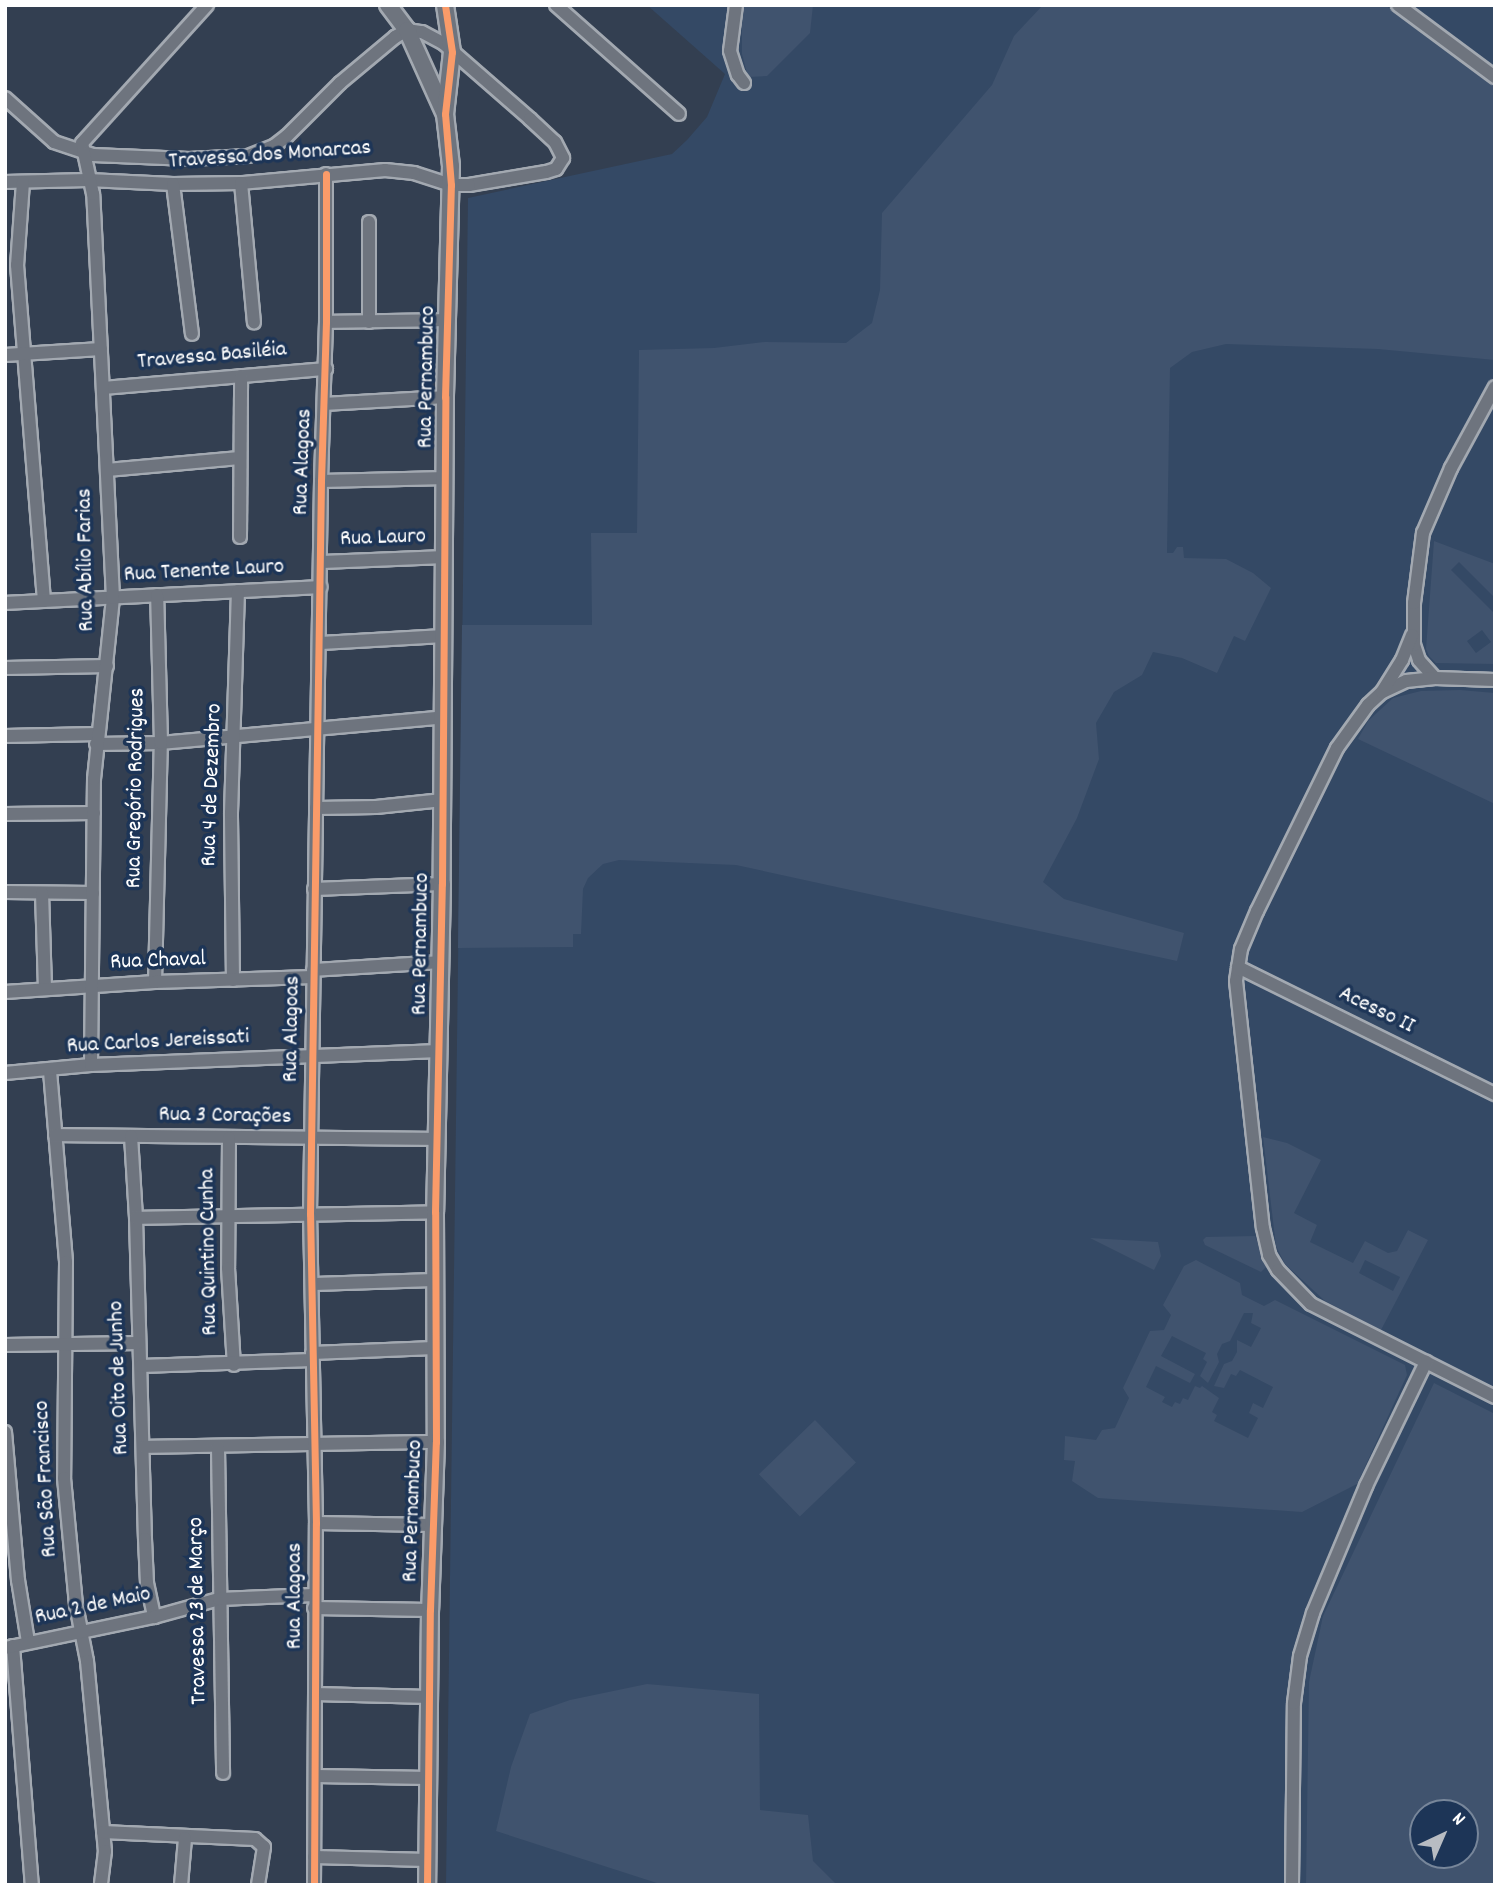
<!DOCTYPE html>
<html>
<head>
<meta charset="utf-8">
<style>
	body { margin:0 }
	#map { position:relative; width:1500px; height:1890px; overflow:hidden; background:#333f51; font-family:Dekko,sans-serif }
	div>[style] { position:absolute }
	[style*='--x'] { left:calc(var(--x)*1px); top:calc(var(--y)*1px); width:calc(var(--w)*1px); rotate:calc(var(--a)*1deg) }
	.built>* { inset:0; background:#344965 }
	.green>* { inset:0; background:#40536e; transform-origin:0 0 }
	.roads { filter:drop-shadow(2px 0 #a3a9b1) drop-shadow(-2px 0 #a3a9b1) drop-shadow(0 2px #a3a9b1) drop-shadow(0 -2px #a3a9b1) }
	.minor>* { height:12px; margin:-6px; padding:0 6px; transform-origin:6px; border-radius:6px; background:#6e747e }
	.tertiary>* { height:16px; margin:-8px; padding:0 8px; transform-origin:8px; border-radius:8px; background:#6e747e }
	.cycleway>* { height:7px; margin:-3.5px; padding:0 3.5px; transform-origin:3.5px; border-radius:3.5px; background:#fa9b69 }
	span { translate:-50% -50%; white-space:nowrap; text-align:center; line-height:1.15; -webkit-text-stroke:7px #1d3557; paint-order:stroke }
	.street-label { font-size:23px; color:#fff }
	.frame { position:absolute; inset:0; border:7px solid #fff; pointer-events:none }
	.north { position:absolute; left:1409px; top:1799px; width:70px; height:70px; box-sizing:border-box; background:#1d3557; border:2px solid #77869a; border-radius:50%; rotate:44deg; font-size:19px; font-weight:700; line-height:28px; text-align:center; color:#fff }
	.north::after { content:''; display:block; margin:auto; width:24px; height:32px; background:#b8bcc2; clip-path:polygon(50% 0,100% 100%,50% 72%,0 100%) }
</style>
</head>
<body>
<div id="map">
	<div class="built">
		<div style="clip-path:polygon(evenodd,647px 5px,1495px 5px,1495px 1885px,446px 1885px,468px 198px,672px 154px,687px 140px,707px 117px,725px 74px,647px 5px,1423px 1813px,1465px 1813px,1465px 1855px,1423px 1855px,1423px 1813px)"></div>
	</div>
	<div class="green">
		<div style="clip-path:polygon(742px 5px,813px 5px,810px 33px,767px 76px,748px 77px,742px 54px)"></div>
		<div style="clip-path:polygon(1043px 5px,1385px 5px,1495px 86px,1495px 360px,1378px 349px,1226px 344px,1192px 352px,1170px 368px,1167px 553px,1173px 553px,1177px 547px,1183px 547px,1184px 558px,1226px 559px,1253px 573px,1271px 588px,1245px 641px,1234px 636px,1217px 673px,1182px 658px,1153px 652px,1142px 675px,1114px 692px,1096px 723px,1099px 759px,1077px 818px,1043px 882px,1064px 899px,1184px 933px,1177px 961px,736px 865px,619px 860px,603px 864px,588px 878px,583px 889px,581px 934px,573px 934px,573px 947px,458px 948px,462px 625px,592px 625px,591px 533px,637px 533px,639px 350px,714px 348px,765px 342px,846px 343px,872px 323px,880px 290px,882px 213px,992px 85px,1014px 36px)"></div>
		<div style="clip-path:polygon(evenodd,1434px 541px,1495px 564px,1495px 598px,1459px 562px,1451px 570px,1495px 614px,1495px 664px,1436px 663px,1429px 656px,1426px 649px,1434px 541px,1482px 630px,1491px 642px,1476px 653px,1467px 641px,1482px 630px)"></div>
		<div style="clip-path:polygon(1460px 690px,1495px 693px,1495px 804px,1358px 739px,1368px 721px,1393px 698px,1421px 691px)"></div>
		<div style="clip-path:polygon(evenodd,1263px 1137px,1287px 1143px,1321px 1160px,1294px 1213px,1317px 1225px,1310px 1242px,1353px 1263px,1365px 1241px,1388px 1253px,1397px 1251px,1408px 1230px,1428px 1240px,1381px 1330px,1325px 1301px,1285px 1264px,1276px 1246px,1263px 1137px,1365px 1260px,1400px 1277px,1393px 1291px,1359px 1273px,1365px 1260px)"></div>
		<div style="clip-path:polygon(1255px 1236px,1267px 1266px,1261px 1272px,1205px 1245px,1203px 1240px,1206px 1237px)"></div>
		<div style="clip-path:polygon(1090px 1238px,1158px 1242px,1161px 1256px,1154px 1270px)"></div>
		<div style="clip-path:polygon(evenodd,1196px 1260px,1240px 1283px,1242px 1295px,1264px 1306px,1275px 1300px,1405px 1365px,1407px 1375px,1357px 1484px,1302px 1512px,1098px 1498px,1072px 1481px,1075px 1461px,1064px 1460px,1065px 1436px,1096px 1440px,1102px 1430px,1115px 1428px,1129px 1398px,1123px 1388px,1150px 1331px,1164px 1330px,1171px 1315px,1163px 1305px,1184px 1266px,1196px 1260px,1244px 1313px,1253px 1313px,1251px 1323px,1261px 1328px,1251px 1347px,1237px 1340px,1237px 1352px,1232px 1361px,1224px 1364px,1214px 1386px,1224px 1388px,1231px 1374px,1236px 1376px,1240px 1370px,1273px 1387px,1263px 1408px,1253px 1403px,1249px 1413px,1258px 1418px,1248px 1438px,1214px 1421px,1217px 1415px,1212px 1412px,1219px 1398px,1202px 1386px,1200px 1388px,1195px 1386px,1188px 1400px,1183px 1398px,1180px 1404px,1175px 1402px,1172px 1407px,1162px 1402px,1165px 1397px,1146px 1387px,1156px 1366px,1190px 1383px,1195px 1374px,1161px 1356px,1172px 1336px,1206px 1353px,1203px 1359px,1207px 1362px,1200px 1376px,1208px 1383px,1219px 1362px,1217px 1354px,1222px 1344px,1230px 1341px,1244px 1313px)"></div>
		<div style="clip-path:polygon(evenodd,1434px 1383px,1495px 1414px,1495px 1885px,1306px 1885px,1309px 1682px,1323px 1616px,1434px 1383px,1423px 1813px,1465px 1813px,1465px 1855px,1423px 1855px,1423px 1813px)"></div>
		<div style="left:815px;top:1420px;width:59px;height:78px;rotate:46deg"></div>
		<div style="clip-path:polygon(647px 1684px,759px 1694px,760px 1810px,808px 1815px,813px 1861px,837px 1885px,663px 1885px,496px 1831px,511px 1767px,530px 1714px,570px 1700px)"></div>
	</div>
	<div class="roads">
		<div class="minor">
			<div style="--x:556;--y:5;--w:164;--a:41.5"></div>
			<div style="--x:736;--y:5;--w:46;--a:97.4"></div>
			<div style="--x:730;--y:51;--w:25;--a:72"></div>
			<div style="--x:738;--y:75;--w:10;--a:53"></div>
			<div style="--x:1398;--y:5;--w:121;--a:36.6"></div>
			<div style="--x:5;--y:98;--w:66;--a:41.9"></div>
			<div style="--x:54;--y:142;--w:41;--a:18.4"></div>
			<div style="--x:93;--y:155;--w:96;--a:2.4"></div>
			<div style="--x:189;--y:159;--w:59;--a:-2.9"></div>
			<div style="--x:248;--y:156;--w:28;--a:-21"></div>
			<div style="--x:274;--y:146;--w:16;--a:-38"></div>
			<div style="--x:287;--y:136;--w:75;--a:-45"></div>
			<div style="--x:340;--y:83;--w:72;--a:-39.9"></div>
			<div style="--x:395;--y:37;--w:14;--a:-30"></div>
			<div style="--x:407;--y:30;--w:15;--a:8"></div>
			<div style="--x:422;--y:32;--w:24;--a:28"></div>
			<div style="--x:443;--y:43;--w:116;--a:41.1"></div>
			<div style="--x:530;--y:119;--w:34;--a:43"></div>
			<div style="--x:555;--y:142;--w:18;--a:63"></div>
			<div style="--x:563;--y:158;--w:13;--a:122"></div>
			<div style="--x:556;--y:169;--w:10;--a:163"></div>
			<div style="--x:546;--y:172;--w:78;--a:170.4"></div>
			<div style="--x:469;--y:185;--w:18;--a:180"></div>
			<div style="--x:451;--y:185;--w:39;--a:-162"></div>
			<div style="--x:414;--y:173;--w:29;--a:-174"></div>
			<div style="--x:385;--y:170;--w:145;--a:174.8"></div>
			<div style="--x:241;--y:183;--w:68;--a:179.2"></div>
			<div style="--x:173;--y:184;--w:85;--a:-177.3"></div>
			<div style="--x:88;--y:180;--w:83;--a:178.6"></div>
			<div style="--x:23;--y:182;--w:83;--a:94.1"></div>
			<div style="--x:17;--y:265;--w:337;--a:85.4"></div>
			<div style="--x:241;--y:183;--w:140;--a:84.7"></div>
			<div style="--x:173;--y:184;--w:151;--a:82.8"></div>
			<div style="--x:369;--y:222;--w:100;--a:90"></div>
			<div style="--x:326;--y:322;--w:121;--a:-0.9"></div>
			<div style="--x:5;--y:355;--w:96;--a:-3.6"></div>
			<div style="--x:103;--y:388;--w:224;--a:-4.9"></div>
			<div style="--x:325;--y:404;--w:120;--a:-3.3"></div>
			<div style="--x:107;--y:470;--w:133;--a:-5.2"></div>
			<div style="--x:321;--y:481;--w:125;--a:-1.4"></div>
			<div style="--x:240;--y:537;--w:161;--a:-89.6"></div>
			<div style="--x:322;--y:562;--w:123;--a:-2.3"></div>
			<div style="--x:5;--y:603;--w:316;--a:-2.9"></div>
			<div style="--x:321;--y:643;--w:123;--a:-3.3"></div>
			<div style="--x:5;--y:668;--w:102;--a:-1.1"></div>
			<div style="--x:1435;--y:678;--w:24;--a:-132"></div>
			<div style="--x:1419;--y:660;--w:16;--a:-108"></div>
			<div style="--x:1414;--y:645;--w:42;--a:-90"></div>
			<div style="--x:1414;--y:603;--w:71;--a:-82.7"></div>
			<div style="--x:1423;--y:533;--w:71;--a:-66.7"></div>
			<div style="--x:1451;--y:468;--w:92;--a:-61.5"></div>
			<div style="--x:1495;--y:680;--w:60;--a:-178.1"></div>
			<div style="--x:1435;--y:678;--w:29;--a:174"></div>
			<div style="--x:1406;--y:681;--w:26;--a:155"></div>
			<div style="--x:1382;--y:692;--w:19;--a:137"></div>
			<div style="--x:1368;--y:705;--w:53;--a:125.8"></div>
			<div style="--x:1337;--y:748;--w:182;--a:116.1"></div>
			<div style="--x:1257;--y:911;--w:41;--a:112.8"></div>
			<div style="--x:1241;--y:949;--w:32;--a:99"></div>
			<div style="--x:1236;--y:981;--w:248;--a:83.8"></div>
			<div style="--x:1263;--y:1228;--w:28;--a:77"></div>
			<div style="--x:1269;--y:1255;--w:17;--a:59"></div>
			<div style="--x:1278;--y:1270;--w:47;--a:45.9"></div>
			<div style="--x:1311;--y:1304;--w:206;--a:26.8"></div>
			<div style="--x:1382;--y:692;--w:38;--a:-58"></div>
			<div style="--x:1402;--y:660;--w:27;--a:-68"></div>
			<div style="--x:5;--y:736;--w:92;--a:-1.2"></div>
			<div style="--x:96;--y:744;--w:65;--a:-0.9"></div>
			<div style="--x:161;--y:743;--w:284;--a:-5.2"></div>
			<div style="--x:316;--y:808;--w:60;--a:-1"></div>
			<div style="--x:376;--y:807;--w:67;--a:-6"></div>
			<div style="--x:5;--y:814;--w:89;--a:-0.6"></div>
			<div style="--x:314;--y:889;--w:128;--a:-2.2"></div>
			<div style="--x:5;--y:892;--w:88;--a:0.7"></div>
			<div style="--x:42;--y:893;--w:96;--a:88.2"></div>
			<div style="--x:1238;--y:967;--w:287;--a:26.3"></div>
			<div style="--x:313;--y:970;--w:127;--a:-3.6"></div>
			<div style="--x:233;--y:980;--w:167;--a:-90.7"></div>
			<div style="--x:231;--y:813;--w:222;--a:-88.2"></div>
			<div style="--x:155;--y:982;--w:239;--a:-88.6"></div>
			<div style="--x:161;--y:743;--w:148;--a:-91.5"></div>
			<div style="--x:5;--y:992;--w:150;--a:-3.8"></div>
			<div style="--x:155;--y:982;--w:158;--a:-1.8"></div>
			<div style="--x:91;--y:1065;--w:286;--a:-89.4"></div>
			<div style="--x:94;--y:779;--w:182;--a:-84"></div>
			<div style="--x:113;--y:598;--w:404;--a:-92.8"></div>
			<div style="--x:93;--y:194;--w:52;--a:-102.2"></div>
			<div style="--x:82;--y:143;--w:186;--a:-47.8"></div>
			<div style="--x:50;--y:1071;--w:192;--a:85.2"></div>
			<div style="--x:66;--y:1262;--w:216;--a:90.5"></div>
			<div style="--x:64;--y:1478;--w:128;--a:84.6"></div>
			<div style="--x:76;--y:1605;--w:57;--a:78.9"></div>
			<div style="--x:87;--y:1661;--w:191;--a:84.6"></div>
			<div style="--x:105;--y:1851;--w:34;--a:97"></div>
			<div style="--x:5;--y:1073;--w:86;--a:-5.3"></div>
			<div style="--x:91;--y:1065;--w:348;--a:-2.3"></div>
			<div style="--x:55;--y:1135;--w:382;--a:0.6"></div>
			<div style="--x:131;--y:1136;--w:82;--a:86.5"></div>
			<div style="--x:136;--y:1218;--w:321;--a:88.4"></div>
			<div style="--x:145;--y:1539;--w:44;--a:87.4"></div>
			<div style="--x:147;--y:1583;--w:35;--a:78"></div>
			<div style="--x:229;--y:1138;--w:130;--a:90.4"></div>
			<div style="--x:228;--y:1268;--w:97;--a:86.5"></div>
			<div style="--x:136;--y:1218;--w:299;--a:-1.1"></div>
			<div style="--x:313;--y:1284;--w:122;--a:-1.9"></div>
			<div style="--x:5;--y:1345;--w:134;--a:-0.9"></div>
			<div style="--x:312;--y:1353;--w:122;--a:-2.3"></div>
			<div style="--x:141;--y:1366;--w:171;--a:-2"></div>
			<div style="--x:5;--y:1432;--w:149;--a:85"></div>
			<div style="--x:18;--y:1580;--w:63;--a:80.8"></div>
			<div style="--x:144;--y:1447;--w:292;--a:-1"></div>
			<div style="--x:218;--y:1448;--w:325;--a:89.1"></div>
			<div style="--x:316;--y:1523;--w:117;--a:1"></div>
			<div style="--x:314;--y:1608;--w:116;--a:1"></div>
			<div style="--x:13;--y:1646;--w:240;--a:85.5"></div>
			<div style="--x:5;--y:1648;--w:152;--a:-11.8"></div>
			<div style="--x:154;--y:1617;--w:67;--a:-15.5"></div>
			<div style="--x:219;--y:1599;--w:95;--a:-2.4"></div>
			<div style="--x:315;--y:1694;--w:115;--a:1.5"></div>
			<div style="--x:316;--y:1776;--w:113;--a:1"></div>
			<div style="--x:103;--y:1832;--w:152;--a:2.6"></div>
			<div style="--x:255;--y:1839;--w:12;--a:42"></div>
			<div style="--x:264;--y:1847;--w:38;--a:99"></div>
			<div style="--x:314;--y:1857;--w:113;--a:1.5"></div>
			<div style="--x:181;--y:1885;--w:47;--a:-85.1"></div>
			<div style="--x:314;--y:1885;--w:362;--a:-89.7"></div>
			<div style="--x:316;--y:1523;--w:309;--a:-91.1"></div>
			<div style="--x:310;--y:1214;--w:733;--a:-89.14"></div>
			<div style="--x:321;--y:481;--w:159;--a:-88.2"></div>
			<div style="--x:326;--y:322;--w:148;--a:-90"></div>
			<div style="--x:1292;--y:1885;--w:182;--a:-89.4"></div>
			<div style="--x:1294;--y:1703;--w:47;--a:-82.7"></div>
			<div style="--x:1300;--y:1656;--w:45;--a:-73.2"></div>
			<div style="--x:1313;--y:1613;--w:138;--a:-67.3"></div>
			<div style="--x:1366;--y:1486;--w:138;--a:-64.2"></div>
		</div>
		<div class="tertiary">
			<div style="--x:388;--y:5;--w:31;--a:53"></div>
			<div style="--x:407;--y:30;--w:92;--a:65.7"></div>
			<div style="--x:445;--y:114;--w:52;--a:83.4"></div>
			<div style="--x:451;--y:166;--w:231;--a:91.5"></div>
			<div style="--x:445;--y:397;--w:487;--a:90.4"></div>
			<div style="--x:442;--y:884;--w:328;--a:91.2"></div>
			<div style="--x:435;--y:1212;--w:230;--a:89.8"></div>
			<div style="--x:436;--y:1442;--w:168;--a:92"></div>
			<div style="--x:430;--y:1610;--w:275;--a:90.6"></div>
			<div style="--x:445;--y:5;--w:48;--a:81.5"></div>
			<div style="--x:452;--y:52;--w:62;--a:96.4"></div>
		</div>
	</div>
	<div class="cycleway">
		<div style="--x:314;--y:1885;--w:362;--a:-89.7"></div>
		<div style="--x:316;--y:1523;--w:309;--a:-91.1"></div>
		<div style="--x:310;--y:1214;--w:733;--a:-89.14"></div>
		<div style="--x:321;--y:481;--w:159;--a:-88.2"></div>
		<div style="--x:326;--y:322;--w:148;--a:-90"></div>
		<div style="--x:427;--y:1885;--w:275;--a:-89.4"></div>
		<div style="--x:430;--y:1610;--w:168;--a:-88"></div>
		<div style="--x:436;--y:1442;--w:230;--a:-90.2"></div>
		<div style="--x:435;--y:1212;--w:328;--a:-88.8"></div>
		<div style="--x:442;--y:884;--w:487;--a:-89.6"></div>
		<div style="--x:445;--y:397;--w:212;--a:-88.4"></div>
		<div style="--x:451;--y:185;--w:71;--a:-94.8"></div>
		<div style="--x:445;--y:114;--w:62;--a:-83.6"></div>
		<div style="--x:452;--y:52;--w:48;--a:-98.5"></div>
	</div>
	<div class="street-label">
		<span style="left:270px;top:156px;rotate:-4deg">Travessa dos Monarcas</span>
		<span style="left:212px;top:357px;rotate:-5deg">Travessa Basiléia</span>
		<span style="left:428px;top:377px;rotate:-89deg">Rua Pernambuco</span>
		<span style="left:304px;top:462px;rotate:-88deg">Rua Alagoas</span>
		<span style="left:383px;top:539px;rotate:-2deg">Rua Lauro</span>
		<span style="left:87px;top:560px;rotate:-91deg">Rua Abílio Farias</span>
		<span style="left:204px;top:572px;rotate:-3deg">Rua Tenente Lauro</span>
		<span style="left:213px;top:785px;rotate:-88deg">Rua 4 de Dezembro</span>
		<span style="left:137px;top:788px;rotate:-89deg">Rua Gregório Rodrigues</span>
		<span style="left:422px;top:944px;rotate:-89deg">Rua Pernambuco</span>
		<span style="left:158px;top:962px;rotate:-2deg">Rua Chaval</span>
		<span style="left:1376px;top:1011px;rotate:26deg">Acesso II</span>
		<span style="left:293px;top:1029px;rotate:-89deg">Rua Alagoas</span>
		<span style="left:158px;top:1043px;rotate:-3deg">Rua Carlos Jereissati</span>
		<span style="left:225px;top:1117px;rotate:1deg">Rua 3 Corações</span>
		<span style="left:210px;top:1252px;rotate:-91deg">Rua Quintino Cunha</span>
		<span style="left:120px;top:1378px;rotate:-92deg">Rua Oito de Junho</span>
		<span style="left:47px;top:1479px;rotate:-93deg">Rua São Francisco</span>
		<span style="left:414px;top:1511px;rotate:-88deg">Rua Pernambuco</span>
		<span style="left:296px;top:1596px;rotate:-90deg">Rua Alagoas</span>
		<span style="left:93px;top:1607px;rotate:-12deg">Rua 2 de Maio</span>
		<span style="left:199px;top:1611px;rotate:-91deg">Travessa 23 de Março</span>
	</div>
	<div class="frame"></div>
	<div class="north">N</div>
</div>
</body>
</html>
